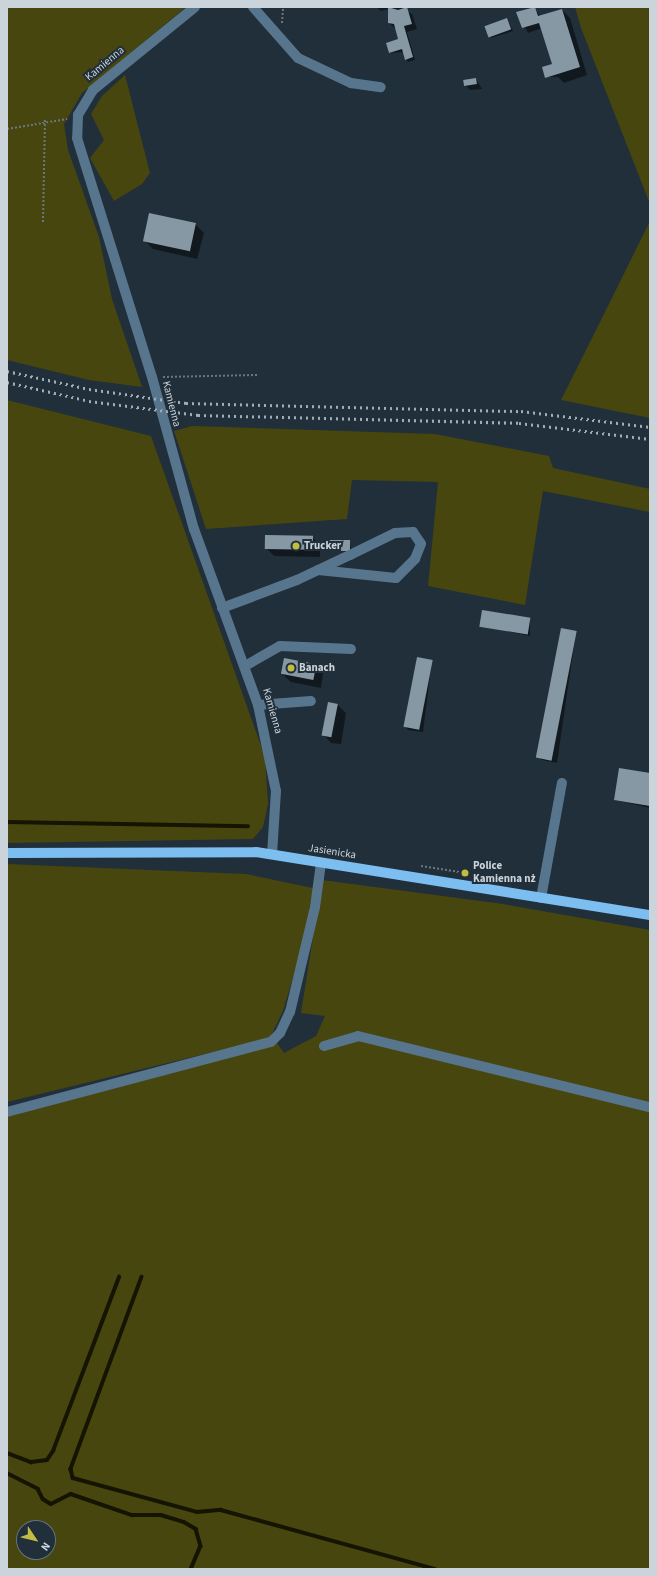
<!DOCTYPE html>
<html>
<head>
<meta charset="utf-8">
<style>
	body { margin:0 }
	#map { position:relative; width:657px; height:1576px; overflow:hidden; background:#212f3a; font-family:"Source Sans 3",sans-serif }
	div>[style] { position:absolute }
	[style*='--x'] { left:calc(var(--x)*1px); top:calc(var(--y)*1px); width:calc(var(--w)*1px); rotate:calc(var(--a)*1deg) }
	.green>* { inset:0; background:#47460e }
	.shadow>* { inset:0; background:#0007 }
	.stream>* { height:3.5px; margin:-1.75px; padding:0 1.75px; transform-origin:1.75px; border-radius:1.75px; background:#141400 }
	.building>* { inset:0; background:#8798a5; transform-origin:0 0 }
	.path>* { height:2px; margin-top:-1px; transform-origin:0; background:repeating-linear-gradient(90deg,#6b7780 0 2px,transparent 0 4px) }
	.minor>* { height:10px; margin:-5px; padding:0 5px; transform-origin:5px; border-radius:5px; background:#57768e }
	.major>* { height:10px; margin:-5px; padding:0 5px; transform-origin:5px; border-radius:5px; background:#7dbef0 }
	.rail>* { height:3px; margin-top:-1.5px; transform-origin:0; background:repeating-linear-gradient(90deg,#a2acb4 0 2px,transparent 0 6px) }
	.dots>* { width:11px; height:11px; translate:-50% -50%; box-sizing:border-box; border:2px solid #212f3a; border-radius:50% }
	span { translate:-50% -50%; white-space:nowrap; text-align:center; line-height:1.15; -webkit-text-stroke:4px #212f3a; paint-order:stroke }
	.street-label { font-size:11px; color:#cbd4db }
	.poi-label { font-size:11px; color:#cbd4db; font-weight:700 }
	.left { translate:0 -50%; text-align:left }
	.frame { position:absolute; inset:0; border:8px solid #cbd4db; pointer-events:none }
	.north { position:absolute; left:16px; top:1520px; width:40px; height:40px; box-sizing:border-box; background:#212f3a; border:1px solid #65717a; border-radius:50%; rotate:125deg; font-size:11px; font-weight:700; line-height:16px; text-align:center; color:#cbd4db }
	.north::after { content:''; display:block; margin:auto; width:14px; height:18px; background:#c0be41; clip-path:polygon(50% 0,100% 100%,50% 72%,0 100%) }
</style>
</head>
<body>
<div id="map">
	<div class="green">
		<div style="clip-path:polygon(7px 7px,186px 7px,82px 93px,64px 124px,68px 150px,99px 237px,112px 299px,142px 387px,89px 380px,7px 360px)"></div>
		<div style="clip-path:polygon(575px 7px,650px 7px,650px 204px,581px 28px)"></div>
		<div style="clip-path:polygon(125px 75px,150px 173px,142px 184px,114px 201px,90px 158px,104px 140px,91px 114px,102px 96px)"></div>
		<div style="clip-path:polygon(650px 221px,650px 418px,561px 400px,606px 310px)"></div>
		<div style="clip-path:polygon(7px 400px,151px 436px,265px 757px,268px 804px,263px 827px,253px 839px,7px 843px)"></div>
		<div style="clip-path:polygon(192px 426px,435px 434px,549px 456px,553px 468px,650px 489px,650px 512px,543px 491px,525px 605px,428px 586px,438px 482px,352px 480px,347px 519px,206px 529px,174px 431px)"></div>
		<div style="clip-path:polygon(7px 864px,246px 874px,313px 888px,304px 940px,283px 1011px,270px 1038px,7px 1102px)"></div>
		<div style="clip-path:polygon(evenodd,322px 880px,503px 904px,650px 930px,650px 1569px,7px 1569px,7px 1117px,277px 1043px,284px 1053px,316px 1036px,325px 1016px,301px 1013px,322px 880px,24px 1528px,48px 1528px,48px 1552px,24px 1552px,24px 1528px)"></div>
	</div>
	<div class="shadow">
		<div style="clip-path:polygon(376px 7px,400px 7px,412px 14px,417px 29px,407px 32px,415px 60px,408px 62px,403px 52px,390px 53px,388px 43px,400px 40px,397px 30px,389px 23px,388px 9px,381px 11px)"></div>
		<div style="clip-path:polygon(534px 7px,540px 16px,562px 10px,570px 18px,587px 75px,564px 83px,558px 77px,546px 77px,554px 67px,542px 28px,528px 33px,518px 12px)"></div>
		<div style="clip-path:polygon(507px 19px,513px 31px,491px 38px,489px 36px)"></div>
		<div style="clip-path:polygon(476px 79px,482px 89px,470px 90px,465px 85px)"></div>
		<div style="clip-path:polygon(195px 224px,204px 233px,197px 259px,153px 249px,145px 241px)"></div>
		<div style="clip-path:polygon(312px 537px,320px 545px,320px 557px,274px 556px,266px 548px)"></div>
		<div style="clip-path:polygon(349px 541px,352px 552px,327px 550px)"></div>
		<div style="clip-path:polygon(530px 619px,530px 636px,481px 626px)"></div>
		<div style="clip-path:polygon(576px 632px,557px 763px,542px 760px,540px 758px)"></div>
		<div style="clip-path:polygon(432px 661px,423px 732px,408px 730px,406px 727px)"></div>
		<div style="clip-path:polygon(315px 665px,323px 673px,321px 688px,291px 682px,282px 674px)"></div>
		<div style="clip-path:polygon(329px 703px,338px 705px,346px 713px,341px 744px,331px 743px,323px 734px)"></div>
		<div style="clip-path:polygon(650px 774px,650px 808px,615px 800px)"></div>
	</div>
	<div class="stream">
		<div style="--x:7;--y:822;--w:241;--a:1"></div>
		<div style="--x:142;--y:1277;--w:205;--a:110.3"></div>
		<div style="--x:71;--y:1469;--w:9;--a:77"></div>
		<div style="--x:73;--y:1478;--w:129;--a:15.3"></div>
		<div style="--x:197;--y:1512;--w:24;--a:-5"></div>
		<div style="--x:221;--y:1510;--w:222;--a:15.4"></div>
		<div style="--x:7;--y:1453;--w:26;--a:21"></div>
		<div style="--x:31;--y:1462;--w:16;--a:-7"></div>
		<div style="--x:47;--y:1460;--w:11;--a:-56"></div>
		<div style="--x:53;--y:1451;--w:186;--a:-69.2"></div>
		<div style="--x:7;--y:1473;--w:35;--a:27"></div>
		<div style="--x:38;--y:1489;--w:11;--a:63"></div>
		<div style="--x:43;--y:1499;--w:9;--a:32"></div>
		<div style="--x:51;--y:1504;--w:22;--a:-27"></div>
		<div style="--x:71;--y:1494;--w:65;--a:19"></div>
		<div style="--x:132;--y:1515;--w:29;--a:0"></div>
		<div style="--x:161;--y:1515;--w:24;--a:17"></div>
		<div style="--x:184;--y:1522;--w:14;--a:30"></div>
		<div style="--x:196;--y:1529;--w:18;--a:74"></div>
		<div style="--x:201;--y:1546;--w:25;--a:113"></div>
	</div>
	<div class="building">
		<div style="clip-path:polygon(388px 7px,398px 10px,407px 7px,412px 24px,404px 26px,413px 57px,405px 60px,402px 49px,389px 53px,386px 43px,398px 39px,394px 24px,388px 23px)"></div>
		<div style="clip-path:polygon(535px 7px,538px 16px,562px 9px,580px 67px,545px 78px,542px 67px,552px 64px,539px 23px,522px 28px,516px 12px)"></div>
		<div style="left:507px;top:18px;width:12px;height:24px;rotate:70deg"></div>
		<div style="left:476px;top:78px;width:6px;height:13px;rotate:81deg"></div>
		<div style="left:149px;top:213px;width:48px;height:29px;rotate:12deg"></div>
		<div style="left:265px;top:535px;width:48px;height:14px;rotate:1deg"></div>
		<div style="left:326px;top:540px;width:24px;height:11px"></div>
		<div style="left:482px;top:610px;width:49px;height:17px;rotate:9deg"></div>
		<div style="left:561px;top:628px;width:16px;height:132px;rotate:11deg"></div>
		<div style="left:417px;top:657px;width:16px;height:71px;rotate:11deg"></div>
		<div style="left:284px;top:658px;width:33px;height:16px;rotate:11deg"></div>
		<div style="left:328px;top:702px;width:10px;height:34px;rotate:11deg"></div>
		<div style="clip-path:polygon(619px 768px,650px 773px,650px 806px,614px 800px)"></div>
	</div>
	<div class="path">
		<div style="--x:282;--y:23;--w:16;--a:-86"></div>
		<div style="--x:7;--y:129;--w:61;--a:-9.5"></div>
		<div style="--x:43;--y:222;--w:102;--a:-88.9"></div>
		<div style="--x:163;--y:377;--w:95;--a:-1.2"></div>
		<div style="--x:421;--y:866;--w:39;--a:9"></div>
	</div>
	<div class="minor">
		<div style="--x:195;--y:7;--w:132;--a:140.9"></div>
		<div style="--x:93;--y:90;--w:29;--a:121"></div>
		<div style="--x:78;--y:115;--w:23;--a:92"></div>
		<div style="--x:77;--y:138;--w:250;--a:72.6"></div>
		<div style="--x:152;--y:377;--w:158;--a:74.6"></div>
		<div style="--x:194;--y:529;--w:187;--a:70"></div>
		<div style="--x:258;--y:705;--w:88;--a:78.2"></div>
		<div style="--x:276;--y:791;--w:63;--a:93.6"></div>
		<div style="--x:253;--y:7;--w:68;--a:48.6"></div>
		<div style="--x:298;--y:58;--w:59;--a:25.3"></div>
		<div style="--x:351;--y:83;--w:30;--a:8"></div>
		<div style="--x:222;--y:608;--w:80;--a:-20.5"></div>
		<div style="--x:297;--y:580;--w:59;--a:-25.3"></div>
		<div style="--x:350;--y:555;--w:50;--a:-26.1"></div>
		<div style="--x:395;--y:533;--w:18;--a:-3"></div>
		<div style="--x:413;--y:532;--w:14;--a:56"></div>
		<div style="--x:421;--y:544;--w:16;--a:112"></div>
		<div style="--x:415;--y:559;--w:27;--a:135"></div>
		<div style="--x:396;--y:578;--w:78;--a:-174.1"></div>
		<div style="--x:245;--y:666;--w:40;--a:-29.7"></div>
		<div style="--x:280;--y:646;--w:71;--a:2.4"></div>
		<div style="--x:258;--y:705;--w:53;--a:-4.3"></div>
		<div style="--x:541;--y:898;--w:117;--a:-79.7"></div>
		<div style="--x:324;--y:1046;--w:35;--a:-16"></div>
		<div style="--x:358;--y:1036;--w:301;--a:13.7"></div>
		<div style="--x:7;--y:1112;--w:273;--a:-14.9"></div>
		<div style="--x:271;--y:1042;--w:13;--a:-45"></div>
		<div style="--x:280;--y:1033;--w:23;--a:-65"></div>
		<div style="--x:290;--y:1012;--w:108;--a:-76.6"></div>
		<div style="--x:315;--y:907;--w:44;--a:-82.2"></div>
	</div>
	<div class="major">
		<div style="--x:7;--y:853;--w:249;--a:-0.2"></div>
		<div style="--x:256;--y:852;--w:399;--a:9.1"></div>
	</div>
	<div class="rail">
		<div style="--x:7;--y:371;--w:84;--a:12.4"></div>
		<div style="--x:89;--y:389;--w:98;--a:8.2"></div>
		<div style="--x:186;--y:403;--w:335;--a:1.4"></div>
		<div style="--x:521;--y:411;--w:130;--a:7.1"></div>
		<div style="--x:7;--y:382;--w:84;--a:13"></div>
		<div style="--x:89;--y:401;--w:110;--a:7.3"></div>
		<div style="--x:198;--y:415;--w:321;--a:1.4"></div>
		<div style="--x:519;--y:423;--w:132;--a:7"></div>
	</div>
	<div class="dots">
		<div style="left:296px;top:546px;background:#c0be41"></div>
		<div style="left:291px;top:668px;background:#c0be41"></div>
		<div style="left:465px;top:873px;background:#c0be41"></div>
	</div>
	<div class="street-label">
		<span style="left:105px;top:64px;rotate:-40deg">Kamienna</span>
		<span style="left:171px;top:404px;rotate:76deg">Kamienna</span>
		<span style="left:272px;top:711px;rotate:74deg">Kamienna</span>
		<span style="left:332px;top:852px;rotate:9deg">Jasienicka</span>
	</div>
	<div class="poi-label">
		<span class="left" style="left:304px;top:546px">Trucker</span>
		<span class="left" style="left:299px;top:668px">Banach</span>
		<span class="left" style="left:473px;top:873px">Police<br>Kamienna nż</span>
	</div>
	<div class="frame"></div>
	<div class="north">N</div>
</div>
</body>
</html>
